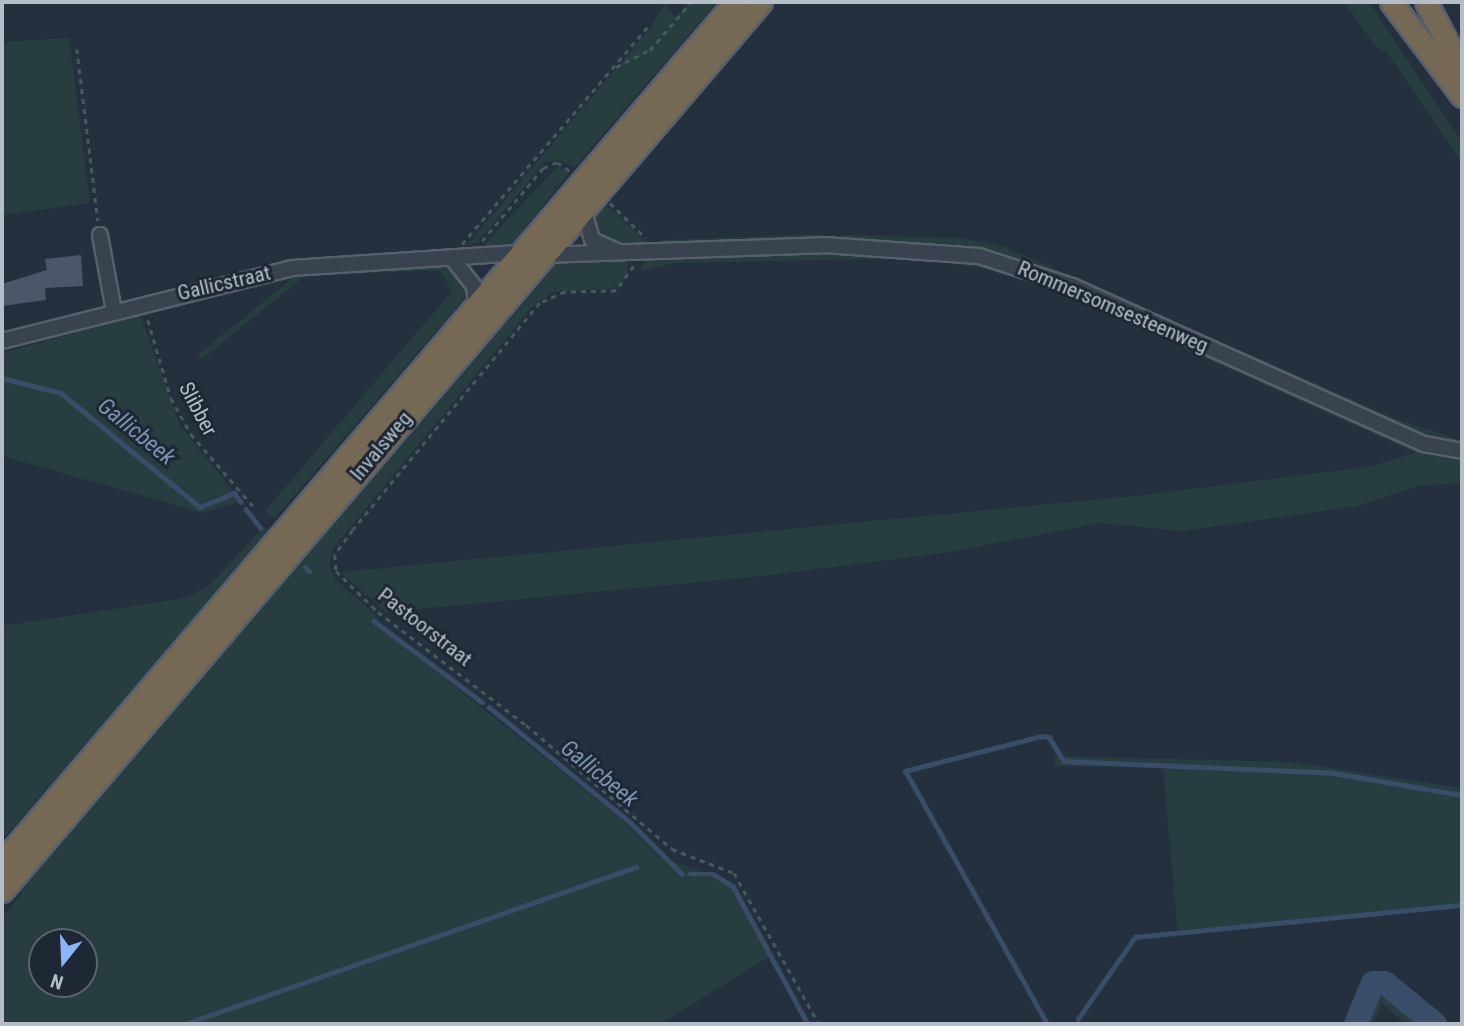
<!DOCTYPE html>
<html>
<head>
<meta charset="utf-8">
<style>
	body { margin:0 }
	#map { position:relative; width:1464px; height:1026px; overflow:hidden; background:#25303f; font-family:"Roboto Condensed",sans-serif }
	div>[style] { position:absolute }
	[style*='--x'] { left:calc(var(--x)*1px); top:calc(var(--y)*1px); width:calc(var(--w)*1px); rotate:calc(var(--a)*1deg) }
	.green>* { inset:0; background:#273d40; transform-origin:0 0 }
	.stream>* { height:4.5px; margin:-2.25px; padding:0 2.25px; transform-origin:2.25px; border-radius:2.25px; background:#3a4d68 }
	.river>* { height:24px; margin:-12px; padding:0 12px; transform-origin:12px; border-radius:12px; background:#3a4d68 }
	.building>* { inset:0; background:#4b5768 }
	.path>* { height:2.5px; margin-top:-1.25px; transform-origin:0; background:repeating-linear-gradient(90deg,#455a5d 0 5px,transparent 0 10px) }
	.roads { filter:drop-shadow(2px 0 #57606c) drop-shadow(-2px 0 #57606c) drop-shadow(0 2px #57606c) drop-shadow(0 -2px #57606c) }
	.minor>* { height:14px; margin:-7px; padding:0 7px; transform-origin:7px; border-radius:7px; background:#39424f }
	.highway>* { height:21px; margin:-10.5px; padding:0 10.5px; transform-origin:10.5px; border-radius:10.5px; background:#756956 }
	span { translate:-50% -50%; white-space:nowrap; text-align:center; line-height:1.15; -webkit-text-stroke:6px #1e2734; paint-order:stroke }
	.street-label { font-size:21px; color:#b5bdc9 }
	.water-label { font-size:23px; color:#7c93b1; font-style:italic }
	.frame { position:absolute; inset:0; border:4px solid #b5bdc9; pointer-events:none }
	.north { position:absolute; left:28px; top:928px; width:70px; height:70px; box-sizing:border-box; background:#1e2734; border:2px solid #5a6370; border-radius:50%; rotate:198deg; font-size:19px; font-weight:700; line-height:28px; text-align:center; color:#b5bdc9 }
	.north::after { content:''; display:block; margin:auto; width:24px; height:32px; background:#8cb5f7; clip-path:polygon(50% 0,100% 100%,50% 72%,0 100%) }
</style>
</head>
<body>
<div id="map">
	<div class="green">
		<div style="clip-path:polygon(665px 2px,675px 18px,689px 2px,717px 2px,574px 168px,560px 160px,545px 162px,477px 243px,466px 246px,651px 27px)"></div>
		<div style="clip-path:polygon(1344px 2px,1369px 2px,1462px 142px,1462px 163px,1387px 52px,1376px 47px)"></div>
		<div style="clip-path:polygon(69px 38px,90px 203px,2px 215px,2px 42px)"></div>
		<div style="clip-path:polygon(558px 166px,569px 173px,510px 247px,477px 252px)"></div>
		<div style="clip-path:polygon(604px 203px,651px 246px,623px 247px,599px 239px,591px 216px)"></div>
		<div style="clip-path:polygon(823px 234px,823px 241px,661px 245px,663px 240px)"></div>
		<div style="clip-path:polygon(840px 235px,958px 238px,1003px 246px,1394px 418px,1462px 441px,1462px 447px,1423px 437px,1019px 260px,961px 247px,841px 241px)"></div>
		<div style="clip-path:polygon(886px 252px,958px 258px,1032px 275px,1462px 457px,1462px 483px,1418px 486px,1357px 506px,1182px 531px,1099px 523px,950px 552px,763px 576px,386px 612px,340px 572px,1144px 495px,1368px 467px,1416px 453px,1068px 296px,991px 270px,918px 258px,676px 263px,639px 271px,648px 258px)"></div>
		<div style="clip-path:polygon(evenodd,560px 260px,627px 260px,628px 276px,614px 288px,553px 292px,531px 308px,334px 547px,329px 564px,335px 579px,380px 619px,376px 624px,618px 816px,658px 856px,730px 882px,770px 956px,660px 1024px,2px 1024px,2px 917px,23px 893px,19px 889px,560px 260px,42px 942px,84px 942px,84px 984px,42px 984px,42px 942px)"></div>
		<div style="clip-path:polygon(453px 266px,468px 289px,465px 298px,274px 519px,265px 511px,452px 291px,440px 270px,328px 275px,332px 268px)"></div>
		<div style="left:299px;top:273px;width:6px;height:130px;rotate:51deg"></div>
		<div style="clip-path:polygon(140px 315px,181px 427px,241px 501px,203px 513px,2px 456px,2px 353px)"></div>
		<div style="clip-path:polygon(264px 527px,268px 530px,137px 685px,6px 836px,2px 833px,2px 626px,186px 598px,208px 586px)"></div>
		<div style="clip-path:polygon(1054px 756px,1291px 762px,1462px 788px,1462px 907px,1178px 935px,1163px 768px,1056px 766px)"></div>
		<div style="clip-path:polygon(1381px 994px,1399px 1003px,1421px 1024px,1407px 1024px,1382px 1004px,1373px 1024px,1365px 1024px,1374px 996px)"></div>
	</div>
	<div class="stream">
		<div style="--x:2;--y:378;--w:61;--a:14.3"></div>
		<div style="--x:61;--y:393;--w:180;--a:39.4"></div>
		<div style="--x:200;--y:507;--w:37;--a:-22"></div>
		<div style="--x:234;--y:493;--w:11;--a:52"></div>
		<div style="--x:246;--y:509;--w:24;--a:52"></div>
		<div style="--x:305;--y:567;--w:6;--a:45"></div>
		<div style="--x:374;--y:621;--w:135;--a:36.9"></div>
		<div style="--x:489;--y:707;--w:183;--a:39.2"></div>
		<div style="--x:631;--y:823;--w:72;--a:45"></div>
		<div style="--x:690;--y:874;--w:23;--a:0"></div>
		<div style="--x:713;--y:874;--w:23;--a:31"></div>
		<div style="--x:733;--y:886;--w:157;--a:61.5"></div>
		<div style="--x:1078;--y:1019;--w:100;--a:-55.2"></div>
		<div style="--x:1135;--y:937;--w:329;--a:-5.6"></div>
		<div style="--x:185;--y:1024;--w:478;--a:-19.2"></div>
		<div style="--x:1047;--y:1024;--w:290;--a:-119.3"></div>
		<div style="--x:905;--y:771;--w:140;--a:-14.4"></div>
		<div style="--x:1041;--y:736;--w:8;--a:7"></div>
		<div style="--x:1049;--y:737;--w:28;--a:58"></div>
		<div style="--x:1064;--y:761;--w:270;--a:2.5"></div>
		<div style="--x:1334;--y:773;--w:130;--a:9.8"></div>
	</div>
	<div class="river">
		<div style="--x:1356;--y:1024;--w:44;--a:-67.5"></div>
		<div style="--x:1373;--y:983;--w:12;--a:0"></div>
		<div style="--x:1385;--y:983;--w:65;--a:39.4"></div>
	</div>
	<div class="building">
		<div style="clip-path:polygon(81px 255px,83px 286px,45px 288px,46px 300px,2px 306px,2px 284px,47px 270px,45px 259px)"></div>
	</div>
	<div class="path">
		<div style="--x:77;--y:49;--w:173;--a:83"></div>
		<div style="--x:616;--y:67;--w:38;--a:-27"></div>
		<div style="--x:650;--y:50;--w:63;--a:-49.5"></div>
		<div style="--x:610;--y:203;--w:50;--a:44.2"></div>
		<div style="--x:482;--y:241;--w:95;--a:-50.1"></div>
		<div style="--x:543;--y:168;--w:15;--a:-23"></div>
		<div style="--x:557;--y:162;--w:16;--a:35"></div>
		<div style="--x:462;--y:244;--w:289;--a:-49.5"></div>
		<div style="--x:634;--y:266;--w:31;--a:126"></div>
		<div style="--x:616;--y:291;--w:51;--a:178.9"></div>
		<div style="--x:565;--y:292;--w:27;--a:156"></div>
		<div style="--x:540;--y:303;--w:294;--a:129.5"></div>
		<div style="--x:353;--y:530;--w:31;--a:126"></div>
		<div style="--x:335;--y:555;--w:16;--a:86"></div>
		<div style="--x:336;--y:571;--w:59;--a:44.3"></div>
		<div style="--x:378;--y:612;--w:186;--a:37.4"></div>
		<div style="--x:526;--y:725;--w:192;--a:40.3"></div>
		<div style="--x:672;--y:849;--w:66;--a:21.2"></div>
		<div style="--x:734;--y:873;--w:173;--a:60.6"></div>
		<div style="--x:148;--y:320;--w:81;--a:73.6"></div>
		<div style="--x:171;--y:398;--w:41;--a:60.9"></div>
		<div style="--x:191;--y:434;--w:95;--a:49.3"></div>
	</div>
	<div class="roads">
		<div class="minor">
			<div style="--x:583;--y:208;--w:33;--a:74"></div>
			<div style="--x:592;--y:240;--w:30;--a:24"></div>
			<div style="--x:100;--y:235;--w:77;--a:79.6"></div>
			<div style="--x:543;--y:255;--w:281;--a:-2"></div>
			<div style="--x:824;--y:245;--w:155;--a:4.1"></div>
			<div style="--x:979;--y:256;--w:98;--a:17.9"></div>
			<div style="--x:1072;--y:286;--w:386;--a:24.2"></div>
			<div style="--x:1424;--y:444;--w:39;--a:10"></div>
			<div style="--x:452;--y:258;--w:36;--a:52"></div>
			<div style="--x:474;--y:286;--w:18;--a:84"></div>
			<div style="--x:2;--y:341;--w:299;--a:-14.1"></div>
			<div style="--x:292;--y:268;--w:226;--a:-3.8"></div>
		</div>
		<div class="highway">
			<div style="--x:1391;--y:2;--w:118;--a:52.9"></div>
			<div style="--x:1426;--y:2;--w:77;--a:62.1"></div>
			<div style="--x:2;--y:862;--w:1130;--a:-49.56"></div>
			<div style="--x:2;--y:891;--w:1169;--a:-49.51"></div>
		</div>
	</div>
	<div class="street-label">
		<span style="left:224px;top:283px;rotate:-13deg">Gallicstraat</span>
		<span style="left:1113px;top:307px;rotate:23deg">Rommersomsesteenweg</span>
		<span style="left:198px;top:409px;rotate:62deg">Slibber</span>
		<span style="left:381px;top:446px;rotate:-50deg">Invalsweg</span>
		<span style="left:425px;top:627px;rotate:38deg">Pastoorstraat</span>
	</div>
	<div class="water-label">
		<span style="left:136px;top:432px;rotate:39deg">Gallicbeek</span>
		<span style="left:599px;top:774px;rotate:39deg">Gallicbeek</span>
	</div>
	<div class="frame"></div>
	<div class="north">N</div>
</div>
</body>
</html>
